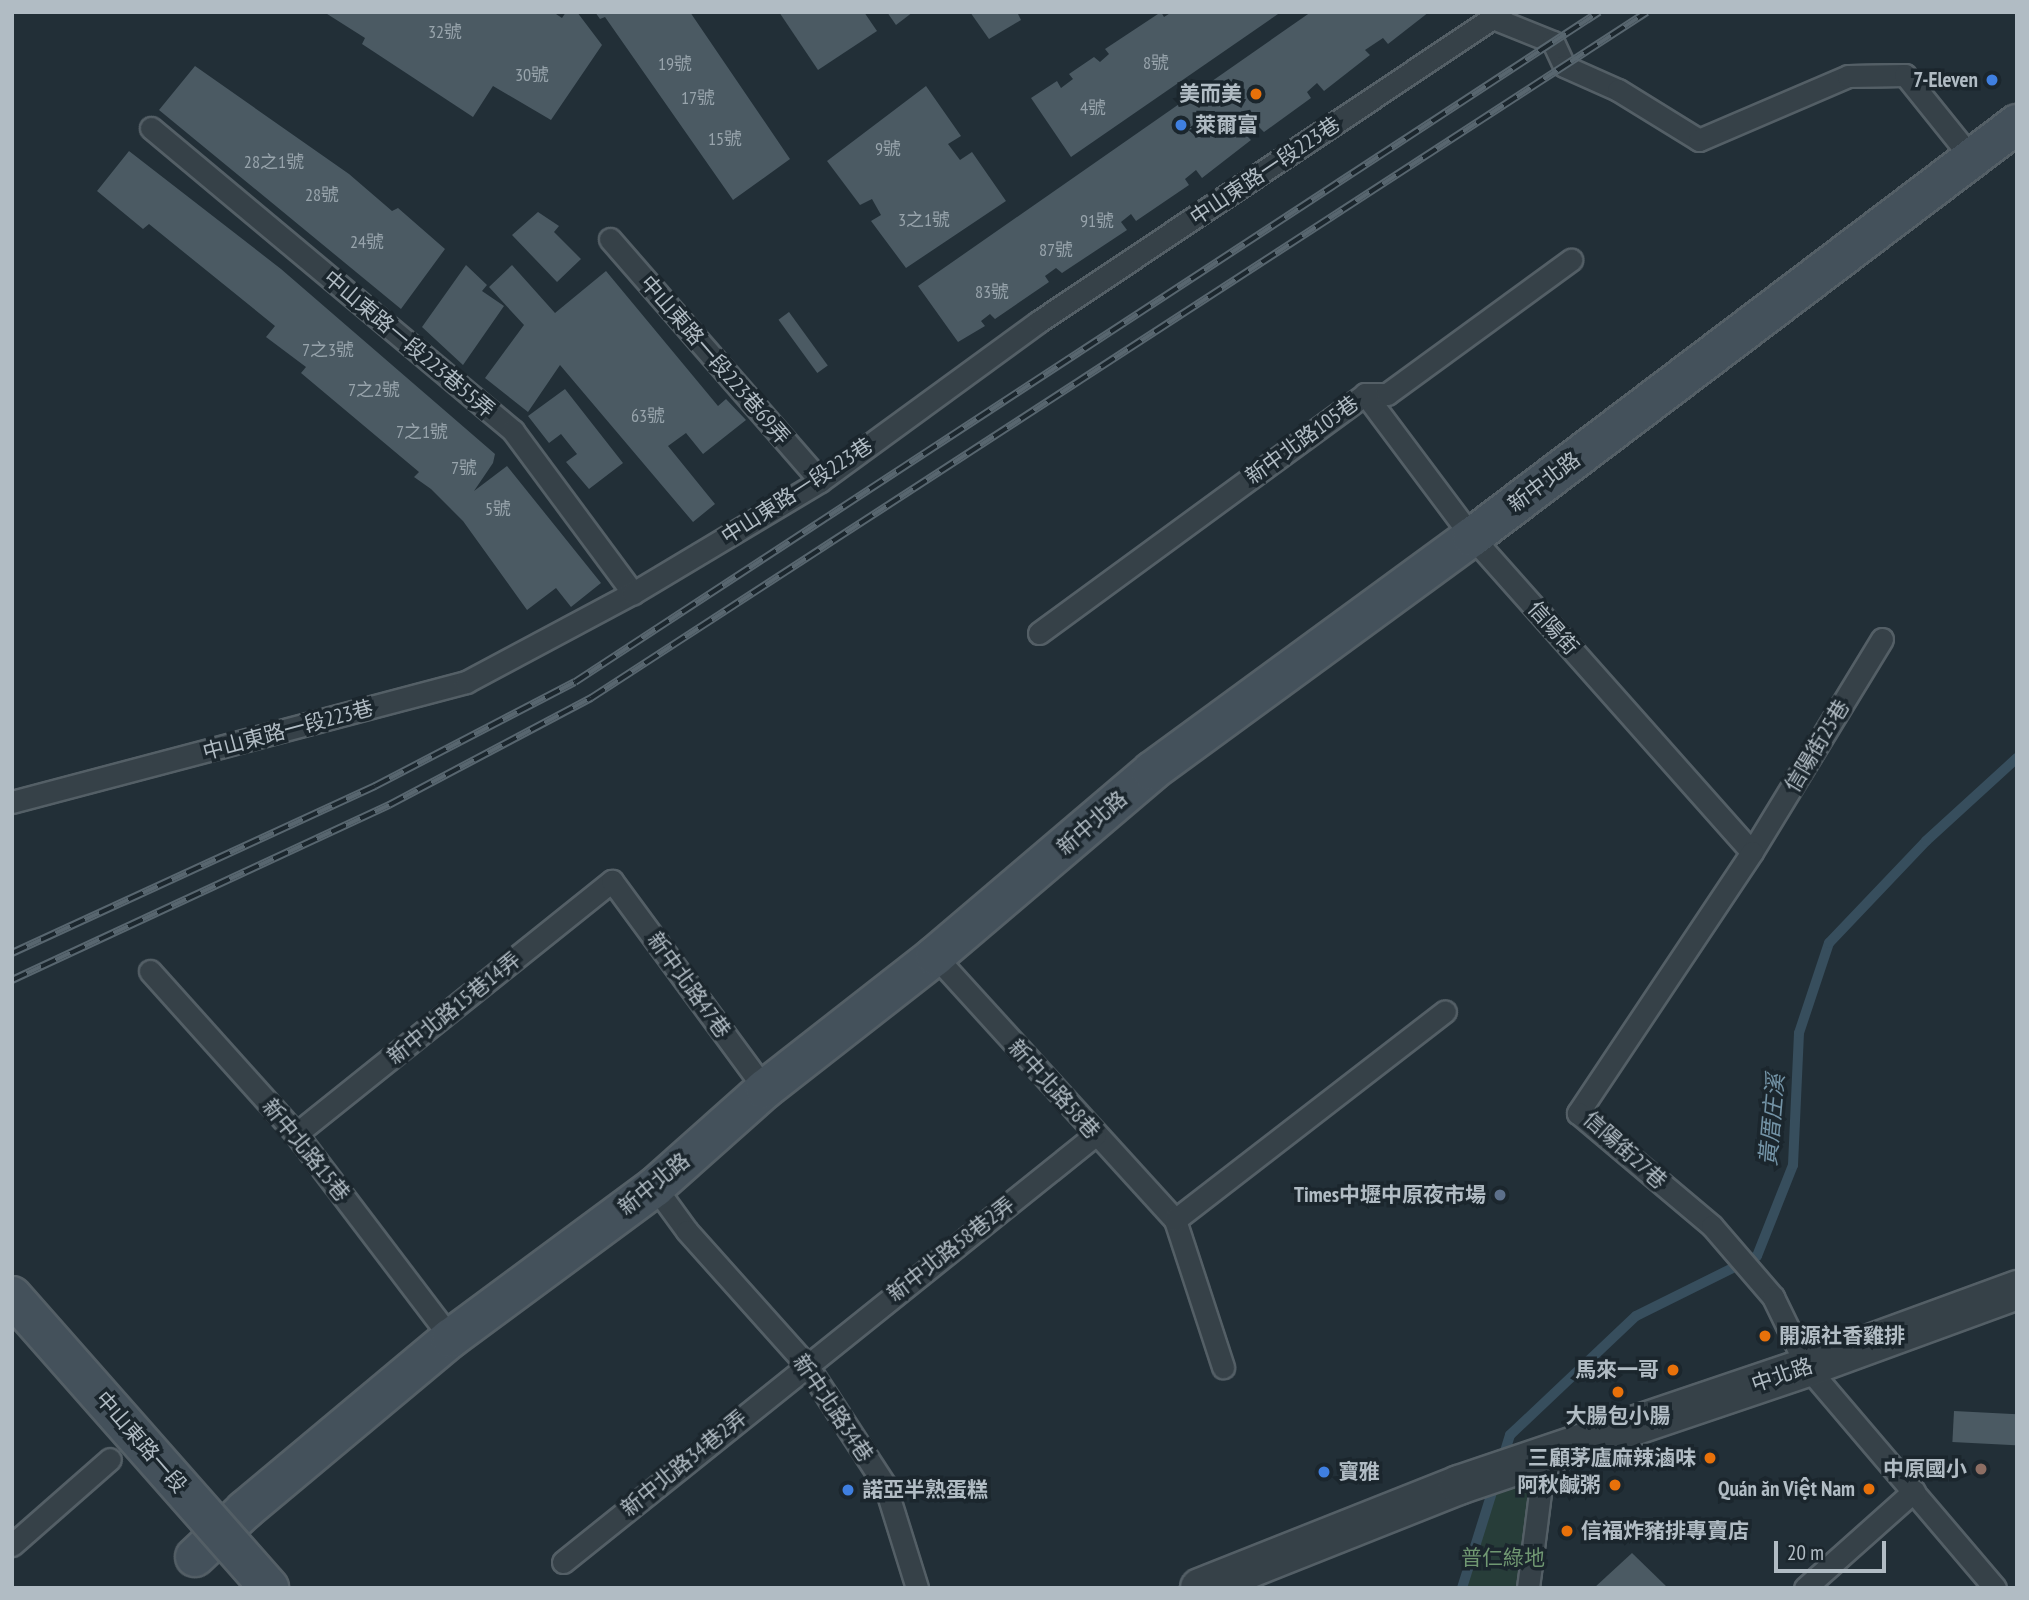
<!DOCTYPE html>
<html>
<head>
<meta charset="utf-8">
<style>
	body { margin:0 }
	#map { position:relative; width:2029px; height:1600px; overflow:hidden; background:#222f37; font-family:"PT Sans Narrow","Noto Sans TC",sans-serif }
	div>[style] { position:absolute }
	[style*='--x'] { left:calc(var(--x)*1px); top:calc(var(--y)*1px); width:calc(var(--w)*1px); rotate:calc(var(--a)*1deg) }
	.green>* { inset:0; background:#273d39 }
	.stream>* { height:10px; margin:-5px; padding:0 5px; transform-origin:5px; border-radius:5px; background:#374e5d }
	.building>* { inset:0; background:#4b5a63; transform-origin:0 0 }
	.roads { filter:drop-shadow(2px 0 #545f66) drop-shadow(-2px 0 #545f66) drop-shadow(0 2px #545f66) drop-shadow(0 -2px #545f66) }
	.lane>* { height:21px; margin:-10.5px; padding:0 10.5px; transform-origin:10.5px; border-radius:10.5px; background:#364148 }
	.street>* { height:38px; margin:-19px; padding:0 19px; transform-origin:19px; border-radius:19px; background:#364148 }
	.secondary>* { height:38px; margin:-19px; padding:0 19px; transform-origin:19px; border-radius:19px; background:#44515b }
	.rail>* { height:8px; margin-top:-4px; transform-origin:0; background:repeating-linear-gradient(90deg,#1b262d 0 16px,#58666f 0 32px); box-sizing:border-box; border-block:2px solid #58666f }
	.bridges { filter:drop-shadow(2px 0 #545f66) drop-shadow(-2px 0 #545f66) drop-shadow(0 2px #545f66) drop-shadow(0 -2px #545f66) }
	.secondary-bridge>* { height:38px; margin:-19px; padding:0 19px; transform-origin:19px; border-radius:19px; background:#44515b }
	.dots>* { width:19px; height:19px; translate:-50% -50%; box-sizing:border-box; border:4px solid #1b262d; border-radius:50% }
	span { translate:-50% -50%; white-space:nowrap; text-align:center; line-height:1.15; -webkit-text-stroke:7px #1b262d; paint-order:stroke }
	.number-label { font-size:18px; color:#98a4ac }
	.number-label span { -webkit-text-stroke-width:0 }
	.poi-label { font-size:21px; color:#b1bcc4; font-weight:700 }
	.right { translate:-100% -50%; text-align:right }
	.left { translate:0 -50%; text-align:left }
	.street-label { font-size:21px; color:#b1bcc4 }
	.park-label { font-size:21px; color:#709872 }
	.water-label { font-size:23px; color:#7393a6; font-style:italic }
	.frame { position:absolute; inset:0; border:14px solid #b1bcc4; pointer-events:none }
	.scale { position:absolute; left:1774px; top:1541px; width:112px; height:32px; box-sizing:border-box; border:4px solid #b1bcc4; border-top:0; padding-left:9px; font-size:21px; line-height:24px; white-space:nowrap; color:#b1bcc4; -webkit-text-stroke:5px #1b262d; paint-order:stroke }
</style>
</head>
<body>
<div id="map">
	<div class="green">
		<div style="clip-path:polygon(1545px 1454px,1528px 1588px,1463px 1588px,1500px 1467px)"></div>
	</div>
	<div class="stream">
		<div style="--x:1502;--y:1461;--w:27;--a:-73"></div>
		<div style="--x:1510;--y:1435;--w:173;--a:-43.4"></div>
		<div style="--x:1636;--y:1316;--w:135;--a:-26.4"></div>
		<div style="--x:1757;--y:1256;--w:98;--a:-68.4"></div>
		<div style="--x:1793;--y:1165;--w:132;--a:-87.4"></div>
		<div style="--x:1799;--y:1033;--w:95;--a:-71.6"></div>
		<div style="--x:1829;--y:943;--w:141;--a:-46.4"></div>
		<div style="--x:1926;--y:841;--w:123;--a:-42.4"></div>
		<div style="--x:1462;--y:1588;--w:110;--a:-72.6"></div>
	</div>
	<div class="building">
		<div style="clip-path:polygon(324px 12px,553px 12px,562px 18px,566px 12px,577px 12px,602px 45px,551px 120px,493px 86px,473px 117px,362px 44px,365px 38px)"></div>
		<div style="clip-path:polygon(595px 12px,690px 12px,790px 159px,733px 200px,605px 17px,600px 19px)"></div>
		<div style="clip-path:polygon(779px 12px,864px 12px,877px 31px,818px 70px)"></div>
		<div style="clip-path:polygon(887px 12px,913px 12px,896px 25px)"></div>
		<div style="clip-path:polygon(970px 12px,1017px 12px,1021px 20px,989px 39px)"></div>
		<div style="clip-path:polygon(1161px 12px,1164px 17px,1172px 12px,1281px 12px,1071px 157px,1031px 98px,1057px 81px,1061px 88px,1073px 79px,1069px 74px,1094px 57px,1100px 62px,1109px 54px,1105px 49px)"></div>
		<div style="clip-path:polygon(1311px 12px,1429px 12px,1388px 44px,1383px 38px,1365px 50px,1370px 55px,1324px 91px,1317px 83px,1307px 92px,1311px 98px,1264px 132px,1258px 126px,1246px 135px,1251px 140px,1202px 178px,1196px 170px,1185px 179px,1189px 185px,1136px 221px,1131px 214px,1121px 222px,1127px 230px,1062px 273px,1056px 268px,1045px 276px,1049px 282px,995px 319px,990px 314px,981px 321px,985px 326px,958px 342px,918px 286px)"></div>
		<div style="clip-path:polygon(195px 66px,349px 174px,392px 211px,398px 208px,445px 249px,401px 309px,159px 110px)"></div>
		<div style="clip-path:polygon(926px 86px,961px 136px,948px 144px,960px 160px,972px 152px,1006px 201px,906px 268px,871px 221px,881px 215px,872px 199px,860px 205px,827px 161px)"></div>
		<div style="clip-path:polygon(129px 151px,281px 269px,495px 454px,493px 463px,474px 491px,507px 466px,601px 583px,571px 607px,556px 588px,527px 610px,463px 521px,431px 489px,414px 477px,419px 472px,301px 373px,306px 367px,266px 337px,275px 326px,149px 224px,143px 229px,97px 191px)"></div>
		<div style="clip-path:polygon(538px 212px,559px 226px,554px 232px,581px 259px,557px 282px,512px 235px)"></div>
		<div style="clip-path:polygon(466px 265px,487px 285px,482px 291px,504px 306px,463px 365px,422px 327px)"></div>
		<div style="clip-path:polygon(512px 265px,555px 313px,606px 271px,718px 406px,726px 399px,746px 420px,703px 454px,686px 433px,668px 446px,715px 504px,693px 522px,560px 365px,528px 412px,485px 378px,524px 325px,489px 287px)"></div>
		<div style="left:789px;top:312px;width:66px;height:13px;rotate:54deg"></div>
		<div style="clip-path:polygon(565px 389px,623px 463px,589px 489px,566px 462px,577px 454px,561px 434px,549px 443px,528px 416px)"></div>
		<div style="left:1954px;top:1411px;width:63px;height:31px;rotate:3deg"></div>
		<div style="clip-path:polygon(1632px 1553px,1668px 1588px,1594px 1588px)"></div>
	</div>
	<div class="roads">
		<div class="lane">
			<div style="--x:1493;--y:18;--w:65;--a:21.8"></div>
			<div style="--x:1553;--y:42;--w:26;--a:65"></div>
			<div style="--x:1564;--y:66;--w:59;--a:24"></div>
			<div style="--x:1618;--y:90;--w:95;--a:31.7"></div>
			<div style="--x:1699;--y:140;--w:162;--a:-23.2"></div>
			<div style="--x:1848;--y:76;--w:57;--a:-1"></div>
			<div style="--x:1905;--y:75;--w:105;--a:51.2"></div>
			<div style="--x:151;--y:128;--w:472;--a:39.9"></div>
			<div style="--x:513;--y:431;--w:202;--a:53.5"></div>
			<div style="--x:610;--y:239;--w:320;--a:49"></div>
			<div style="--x:1365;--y:394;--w:179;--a:53.2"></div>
			<div style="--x:1472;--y:537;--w:421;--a:48.4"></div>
			<div style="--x:1039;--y:633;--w:404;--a:-36.2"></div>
			<div style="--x:1365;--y:394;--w:22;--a:0"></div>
			<div style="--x:1387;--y:394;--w:228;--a:-36.1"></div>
			<div style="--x:1882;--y:639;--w:250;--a:121.4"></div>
			<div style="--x:1752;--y:852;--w:314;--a:123.7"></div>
			<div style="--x:1578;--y:1113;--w:175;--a:40.1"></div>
			<div style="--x:1712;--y:1226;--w:94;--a:49.3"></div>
			<div style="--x:1773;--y:1297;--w:78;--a:64.1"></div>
			<div style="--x:1807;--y:1367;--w:290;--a:49.6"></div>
			<div style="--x:12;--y:802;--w:470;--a:-14.8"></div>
			<div style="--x:466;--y:682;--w:189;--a:-28.1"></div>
			<div style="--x:633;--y:593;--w:218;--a:-30.9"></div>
			<div style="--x:820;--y:481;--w:270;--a:-36.1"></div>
			<div style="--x:1038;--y:322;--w:557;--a:-33.8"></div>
			<div style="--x:935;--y:956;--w:357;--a:47.7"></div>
			<div style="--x:1175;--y:1220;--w:155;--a:71.9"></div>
			<div style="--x:150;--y:971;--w:219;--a:48.1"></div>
			<div style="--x:296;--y:1134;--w:256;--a:52.8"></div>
			<div style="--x:296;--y:1134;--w:405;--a:-38.7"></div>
			<div style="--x:612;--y:881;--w:258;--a:53.7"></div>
			<div style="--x:655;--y:1187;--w:54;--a:54"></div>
			<div style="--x:687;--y:1231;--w:178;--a:48.2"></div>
			<div style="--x:806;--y:1364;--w:145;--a:56.9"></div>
			<div style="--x:885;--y:1485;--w:108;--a:72.7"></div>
			<div style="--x:1175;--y:1220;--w:341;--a:-37.7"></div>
			<div style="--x:12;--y:1545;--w:130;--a:-41.3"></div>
			<div style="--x:563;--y:1562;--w:682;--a:-38.75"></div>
			<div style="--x:1528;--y:1588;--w:135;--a:-82.8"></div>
			<div style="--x:1805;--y:1588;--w:146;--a:-41.7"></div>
		</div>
		<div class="street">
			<div style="--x:1200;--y:1588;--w:279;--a:-21.7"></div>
			<div style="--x:1459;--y:1485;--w:367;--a:-18.7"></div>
			<div style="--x:1807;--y:1367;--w:224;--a:-20.1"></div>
		</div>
		<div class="secondary">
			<div style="--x:195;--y:1557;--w:69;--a:-43.2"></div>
			<div style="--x:245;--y:1510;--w:268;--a:-39.9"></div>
			<div style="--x:451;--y:1338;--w:254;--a:-36.5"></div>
			<div style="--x:655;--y:1187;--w:147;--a:-41.7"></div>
			<div style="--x:765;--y:1089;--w:216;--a:-38"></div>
			<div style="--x:935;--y:956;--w:285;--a:-40.4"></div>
			<div style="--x:1152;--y:771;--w:396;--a:-36.2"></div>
			<div style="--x:1472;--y:537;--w:684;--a:-37.15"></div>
		</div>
	</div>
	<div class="rail">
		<div style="--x:12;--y:953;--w:400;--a:-24.7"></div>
		<div style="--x:375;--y:786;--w:225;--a:-27.5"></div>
		<div style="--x:575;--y:682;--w:1224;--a:-33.2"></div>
		<div style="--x:12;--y:980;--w:416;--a:-24.9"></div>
		<div style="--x:389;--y:805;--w:229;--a:-27.9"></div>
		<div style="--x:591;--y:698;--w:1259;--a:-33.01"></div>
	</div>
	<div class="bridges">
		<div class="secondary-bridge">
			<div style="--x:12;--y:1296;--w:389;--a:48.6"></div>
		</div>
	</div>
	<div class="dots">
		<div style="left:1992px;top:80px;background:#3f7fe0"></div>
		<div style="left:1256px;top:94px;background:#e8710a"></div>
		<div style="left:1181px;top:125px;background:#3f7fe0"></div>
		<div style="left:1500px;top:1195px;background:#5c6f8a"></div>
		<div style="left:1765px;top:1336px;background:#e8710a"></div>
		<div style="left:1673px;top:1370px;background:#e8710a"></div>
		<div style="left:1618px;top:1392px;background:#e8710a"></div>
		<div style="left:1710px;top:1458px;background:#e8710a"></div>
		<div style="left:1981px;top:1469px;background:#8d6e63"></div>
		<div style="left:1324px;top:1472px;background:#3f7fe0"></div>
		<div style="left:1615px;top:1485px;background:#e8710a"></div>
		<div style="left:1869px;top:1489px;background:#e8710a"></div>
		<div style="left:848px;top:1490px;background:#3f7fe0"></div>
		<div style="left:1567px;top:1531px;background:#e8710a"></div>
	</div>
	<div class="number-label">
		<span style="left:445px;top:32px">32號</span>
		<span style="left:1156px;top:63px">8號</span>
		<span style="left:675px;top:64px">19號</span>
		<span style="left:532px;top:75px">30號</span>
		<span style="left:698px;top:98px">17號</span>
		<span style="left:1093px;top:108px">4號</span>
		<span style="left:725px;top:139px">15號</span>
		<span style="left:888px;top:149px">9號</span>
		<span style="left:274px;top:162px">28之1號</span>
		<span style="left:322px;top:195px">28號</span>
		<span style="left:924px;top:220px">3之1號</span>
		<span style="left:1097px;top:221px">91號</span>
		<span style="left:367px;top:242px">24號</span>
		<span style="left:1056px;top:250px">87號</span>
		<span style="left:992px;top:292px">83號</span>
		<span style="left:328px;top:350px">7之3號</span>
		<span style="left:374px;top:390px">7之2號</span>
		<span style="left:648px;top:416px">63號</span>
		<span style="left:422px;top:432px">7之1號</span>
		<span style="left:464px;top:468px">7號</span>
		<span style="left:498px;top:509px">5號</span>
	</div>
	<div class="poi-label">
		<span class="right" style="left:1978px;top:80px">7-Eleven</span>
		<span class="right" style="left:1242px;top:94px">美而美</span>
		<span class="left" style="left:1195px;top:125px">萊爾富</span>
		<span class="right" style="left:1486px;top:1195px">Times中壢中原夜市場</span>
		<span class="left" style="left:1779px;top:1336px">開源社香雞排</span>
		<span class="right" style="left:1659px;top:1370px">馬來一哥</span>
		<span style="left:1618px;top:1416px">大腸包小腸</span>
		<span class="right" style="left:1696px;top:1458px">三顧茅廬麻辣滷味</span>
		<span class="right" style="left:1967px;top:1469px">中原國小</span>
		<span class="left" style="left:1338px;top:1472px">寶雅</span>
		<span class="right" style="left:1601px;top:1485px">阿秋鹹粥</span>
		<span class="right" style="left:1855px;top:1489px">Quán ăn Việt Nam</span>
		<span class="left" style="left:862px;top:1490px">諾亞半熟蛋糕</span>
		<span class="left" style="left:1581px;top:1531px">信福炸豬排專賣店</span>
	</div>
	<div class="street-label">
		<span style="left:1265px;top:171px;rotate:-34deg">中山東路一段223巷</span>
		<span style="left:409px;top:344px;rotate:40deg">中山東路一段223巷55弄</span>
		<span style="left:715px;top:360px;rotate:49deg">中山東路一段223巷69弄</span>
		<span style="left:1302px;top:440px;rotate:-36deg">新中北路105巷</span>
		<span style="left:1544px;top:482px;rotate:-37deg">新中北路</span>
		<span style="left:797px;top:491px;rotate:-33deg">中山東路一段223巷</span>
		<span style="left:1553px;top:628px;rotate:48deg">信陽街</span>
		<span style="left:288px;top:730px;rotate:-15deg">中山東路一段223巷</span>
		<span style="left:1817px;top:746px;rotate:-59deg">信陽街25巷</span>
		<span style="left:1092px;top:823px;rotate:-41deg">新中北路</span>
		<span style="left:689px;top:985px;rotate:54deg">新中北路47巷</span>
		<span style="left:454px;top:1008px;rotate:-39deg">新中北路15巷14弄</span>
		<span style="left:1054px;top:1089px;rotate:48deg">新中北路58巷</span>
		<span style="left:306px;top:1150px;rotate:51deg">新中北路15巷</span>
		<span style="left:1625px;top:1150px;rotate:42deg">信陽街27巷</span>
		<span style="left:654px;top:1184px;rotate:-39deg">新中北路</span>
		<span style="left:951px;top:1249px;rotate:-38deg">新中北路58巷2弄</span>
		<span style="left:1782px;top:1375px;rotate:-19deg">中北路</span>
		<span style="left:833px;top:1408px;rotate:56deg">新中北路34巷</span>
		<span style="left:141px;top:1442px;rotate:49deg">中山東路一段</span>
		<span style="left:684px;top:1463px;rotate:-39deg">新中北路34巷2弄</span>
	</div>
	<div class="park-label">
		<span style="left:1503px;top:1558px">普仁綠地</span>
	</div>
	<div class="water-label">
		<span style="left:1772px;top:1120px;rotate:-85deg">黃厝庄溪</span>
	</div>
	<div class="frame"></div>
	<div class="scale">20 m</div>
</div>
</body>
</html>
